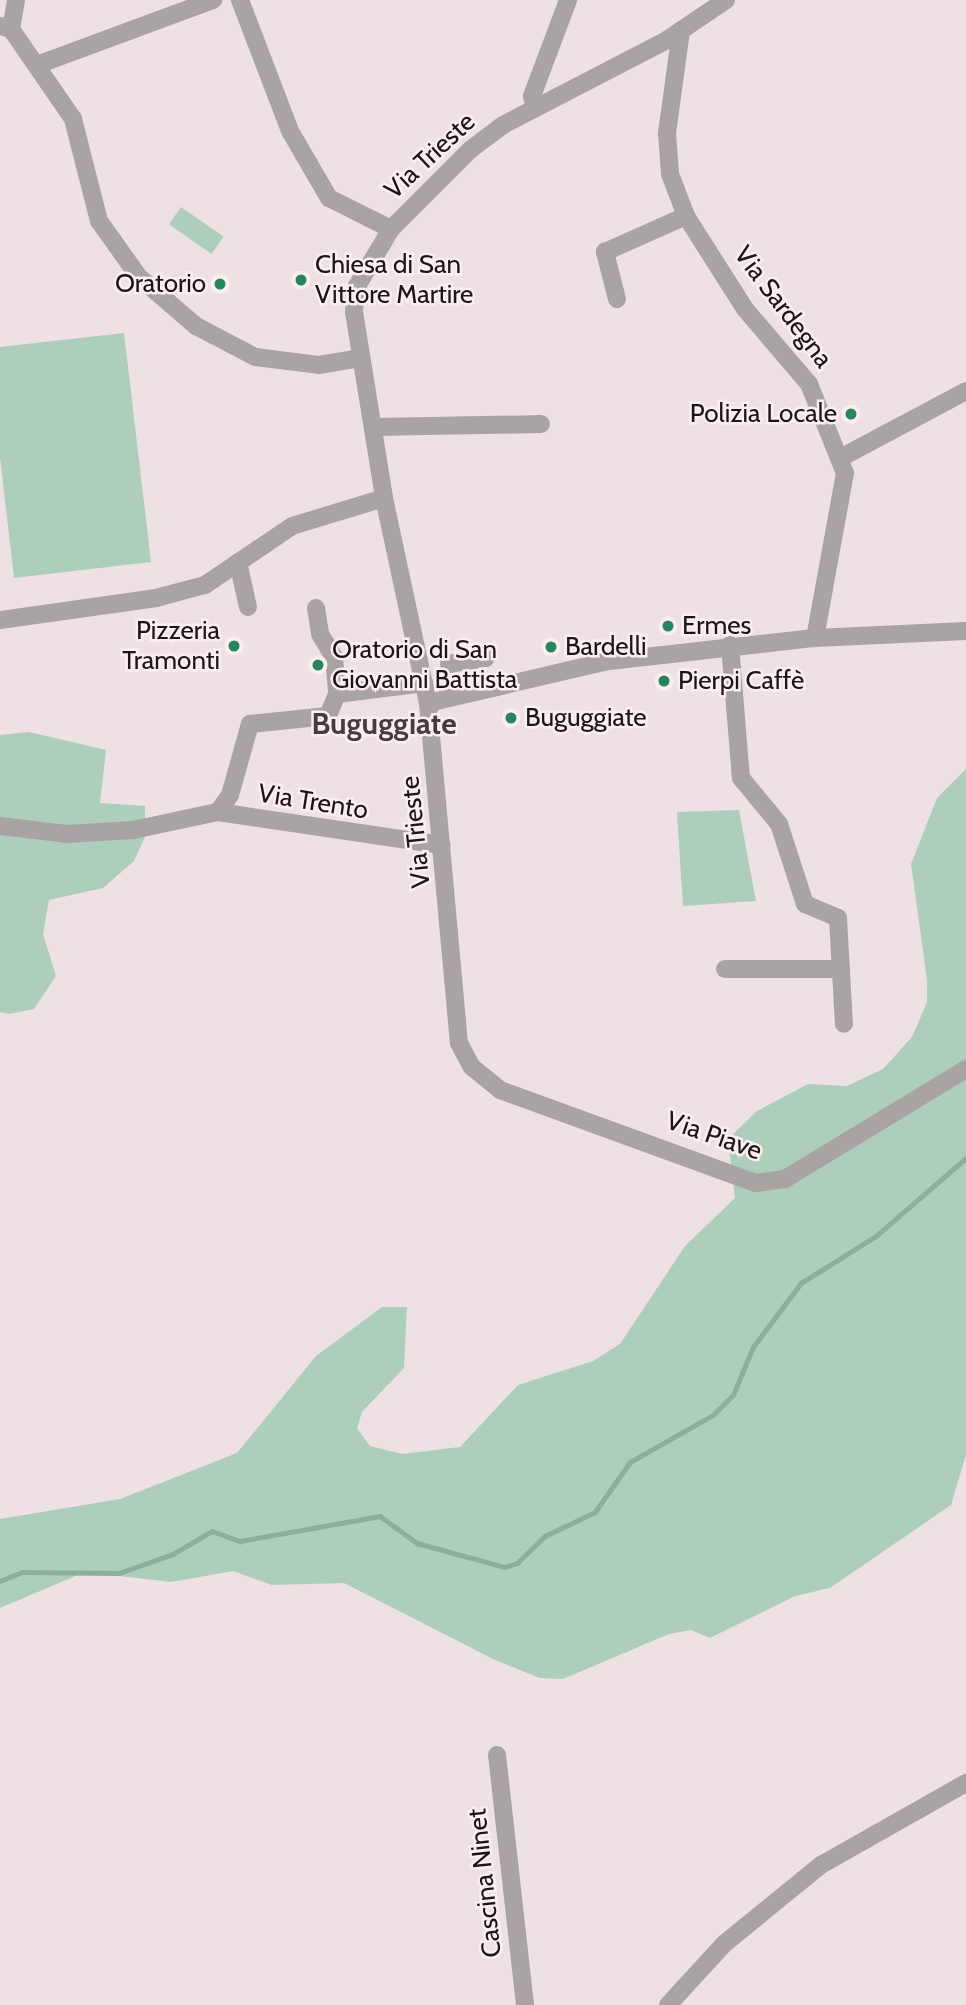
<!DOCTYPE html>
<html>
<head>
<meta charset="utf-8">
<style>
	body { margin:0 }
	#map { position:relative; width:966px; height:2005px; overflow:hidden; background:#eee1e3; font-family:Cabin,sans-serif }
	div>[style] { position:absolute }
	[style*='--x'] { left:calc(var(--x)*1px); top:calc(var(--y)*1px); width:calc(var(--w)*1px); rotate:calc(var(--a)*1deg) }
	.green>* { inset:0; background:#accebb; transform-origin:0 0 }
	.stream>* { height:4.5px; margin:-2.25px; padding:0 2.25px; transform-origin:2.25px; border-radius:2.25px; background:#8baf9b }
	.minor>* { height:18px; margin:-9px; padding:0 9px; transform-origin:9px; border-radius:9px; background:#a9a3a4 }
	.dots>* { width:19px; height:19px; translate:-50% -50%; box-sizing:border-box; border:4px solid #fceef0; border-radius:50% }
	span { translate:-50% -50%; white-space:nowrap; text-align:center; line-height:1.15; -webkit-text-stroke:5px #fceef0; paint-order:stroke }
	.street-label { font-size:26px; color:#1a1516 }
	.poi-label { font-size:26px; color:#1a1516 }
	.left { translate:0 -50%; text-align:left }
	.right { translate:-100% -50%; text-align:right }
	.quarter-label { font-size:30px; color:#463b3d; font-weight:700 }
</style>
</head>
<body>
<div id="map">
	<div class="green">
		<div style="left:181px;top:207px;width:52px;height:21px;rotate:35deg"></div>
		<div style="clip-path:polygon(124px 333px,151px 562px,14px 578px,0 457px,0 347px)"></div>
		<div style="clip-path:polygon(29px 732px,106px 750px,100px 803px,145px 806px,145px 837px,134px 861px,103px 888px,49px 900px,43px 934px,56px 976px,34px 1009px,9px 1014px,0 1012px,0 735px)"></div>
		<div style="clip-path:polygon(966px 769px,966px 1455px,951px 1505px,830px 1588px,795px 1596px,710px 1638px,691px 1630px,669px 1634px,563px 1679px,540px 1678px,495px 1660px,344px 1583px,272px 1585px,233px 1571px,171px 1582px,85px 1572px,0 1608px,0 1519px,120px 1499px,237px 1453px,316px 1356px,382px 1307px,407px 1307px,404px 1368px,362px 1412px,357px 1428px,370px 1446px,402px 1454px,460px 1447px,518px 1385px,593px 1361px,620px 1344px,685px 1246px,735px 1198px,728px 1139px,757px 1111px,808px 1084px,847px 1086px,883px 1069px,912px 1037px,927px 1002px,927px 980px,911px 864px,937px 798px)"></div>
		<div style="clip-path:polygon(739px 810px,756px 901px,683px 906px,677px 812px)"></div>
	</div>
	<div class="stream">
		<div style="--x:0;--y:1581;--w:24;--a:-22"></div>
		<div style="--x:22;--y:1572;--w:97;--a:0.6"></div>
		<div style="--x:119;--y:1573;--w:57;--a:-19.4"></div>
		<div style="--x:173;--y:1554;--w:45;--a:-30.5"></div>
		<div style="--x:212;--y:1531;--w:30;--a:20"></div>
		<div style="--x:240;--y:1541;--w:142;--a:-10.1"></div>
		<div style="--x:380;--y:1516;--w:46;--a:36.1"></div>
		<div style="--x:417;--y:1543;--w:91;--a:15.3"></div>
		<div style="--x:505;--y:1567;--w:13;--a:-18"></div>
		<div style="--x:517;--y:1563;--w:39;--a:-44"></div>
		<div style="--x:545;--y:1536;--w:55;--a:-25.6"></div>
		<div style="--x:595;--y:1512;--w:61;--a:-55"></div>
		<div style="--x:630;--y:1462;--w:95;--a:-29.5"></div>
		<div style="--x:713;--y:1415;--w:28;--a:-45"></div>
		<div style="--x:733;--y:1395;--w:52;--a:-67.4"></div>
		<div style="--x:753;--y:1347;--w:80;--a:-53.1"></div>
		<div style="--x:801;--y:1283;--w:89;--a:-32.1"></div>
		<div style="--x:876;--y:1236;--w:119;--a:-40.9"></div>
	</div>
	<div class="minor">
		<div style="--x:240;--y:0;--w:140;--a:69.1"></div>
		<div style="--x:290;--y:131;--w:78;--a:59.8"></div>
		<div style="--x:329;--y:198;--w:69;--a:26.6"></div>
		<div style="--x:726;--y:0;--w:71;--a:145.9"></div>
		<div style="--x:667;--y:40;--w:185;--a:152.6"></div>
		<div style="--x:503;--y:125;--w:40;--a:143"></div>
		<div style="--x:471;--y:149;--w:113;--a:135"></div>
		<div style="--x:391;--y:229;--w:66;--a:120.8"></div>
		<div style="--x:357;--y:286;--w:26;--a:97"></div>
		<div style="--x:354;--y:312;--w:188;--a:80.8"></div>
		<div style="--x:384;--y:498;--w:210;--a:77.9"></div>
		<div style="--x:428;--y:703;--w:341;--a:84.8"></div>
		<div style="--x:459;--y:1043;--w:27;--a:62"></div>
		<div style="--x:472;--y:1067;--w:36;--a:39"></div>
		<div style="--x:500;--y:1090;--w:272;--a:20"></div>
		<div style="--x:756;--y:1183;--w:29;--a:-8"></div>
		<div style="--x:785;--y:1179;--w:212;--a:-31.3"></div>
		<div style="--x:0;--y:26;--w:11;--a:15"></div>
		<div style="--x:11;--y:29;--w:109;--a:55.4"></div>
		<div style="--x:73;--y:119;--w:105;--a:75.7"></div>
		<div style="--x:99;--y:221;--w:69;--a:54.5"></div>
		<div style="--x:139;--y:277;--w:75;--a:40.7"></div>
		<div style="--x:196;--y:326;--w:67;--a:27.7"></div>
		<div style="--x:255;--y:357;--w:64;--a:7.1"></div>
		<div style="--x:319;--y:365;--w:43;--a:-9.5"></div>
		<div style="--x:11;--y:29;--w:29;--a:-80"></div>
		<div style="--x:681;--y:31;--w:103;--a:97.8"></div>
		<div style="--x:667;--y:133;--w:41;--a:85.8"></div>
		<div style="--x:670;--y:174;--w:45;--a:69.1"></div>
		<div style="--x:37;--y:65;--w:188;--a:-20.3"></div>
		<div style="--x:535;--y:108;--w:12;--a:-104"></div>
		<div style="--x:532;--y:96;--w:103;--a:-69.4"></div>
		<div style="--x:617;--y:299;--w:49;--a:-104.3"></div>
		<div style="--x:605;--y:252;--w:89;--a:-24"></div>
		<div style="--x:686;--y:216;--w:110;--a:57.6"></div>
		<div style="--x:745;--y:309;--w:99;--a:49.5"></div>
		<div style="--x:809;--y:384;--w:96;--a:68"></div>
		<div style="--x:845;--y:473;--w:168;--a:100.3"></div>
		<div style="--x:373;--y:427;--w:168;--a:-1"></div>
		<div style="--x:844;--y:456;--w:138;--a:-28"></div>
		<div style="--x:238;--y:562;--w:46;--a:77.5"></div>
		<div style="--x:316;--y:608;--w:26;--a:81"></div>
		<div style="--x:320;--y:634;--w:27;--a:59"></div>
		<div style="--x:334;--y:657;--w:37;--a:85"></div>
		<div style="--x:0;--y:620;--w:158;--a:-8"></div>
		<div style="--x:156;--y:598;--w:51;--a:-14.9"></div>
		<div style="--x:205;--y:585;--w:105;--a:-34.1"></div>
		<div style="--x:292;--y:526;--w:96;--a:-16.9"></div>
		<div style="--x:730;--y:645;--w:133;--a:85.3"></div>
		<div style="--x:741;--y:778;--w:60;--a:50.4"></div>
		<div style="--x:779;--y:824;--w:84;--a:72"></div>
		<div style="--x:805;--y:904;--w:36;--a:23"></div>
		<div style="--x:838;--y:918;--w:106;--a:86.8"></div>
		<div style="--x:449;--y:664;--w:37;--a:-9"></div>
		<div style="--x:428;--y:703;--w:186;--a:-13.1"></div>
		<div style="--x:609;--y:661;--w:207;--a:-6.4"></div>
		<div style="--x:815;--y:638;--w:151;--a:-2.7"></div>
		<div style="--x:218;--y:812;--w:226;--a:8.4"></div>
		<div style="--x:0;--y:826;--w:67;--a:6.8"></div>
		<div style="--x:67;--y:834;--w:66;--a:-3.5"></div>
		<div style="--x:133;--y:830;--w:87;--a:-12"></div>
		<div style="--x:218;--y:812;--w:21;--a:-55"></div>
		<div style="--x:230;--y:795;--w:74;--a:-74.3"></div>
		<div style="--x:250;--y:724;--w:78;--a:-5.9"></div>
		<div style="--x:328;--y:716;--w:24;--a:-68"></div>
		<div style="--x:337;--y:694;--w:88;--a:-7.2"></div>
		<div style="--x:725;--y:969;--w:116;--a:0"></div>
		<div style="--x:497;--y:1755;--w:252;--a:83.6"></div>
		<div style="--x:668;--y:2005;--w:83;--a:-47.4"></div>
		<div style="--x:724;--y:1944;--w:125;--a:-39.2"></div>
		<div style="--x:821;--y:1865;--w:167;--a:-29.5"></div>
	</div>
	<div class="dots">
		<div style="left:301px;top:280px;background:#27865e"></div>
		<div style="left:220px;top:284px;background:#27865e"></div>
		<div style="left:851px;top:414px;background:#27865e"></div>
		<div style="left:668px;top:626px;background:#27865e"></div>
		<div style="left:234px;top:646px;background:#27865e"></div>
		<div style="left:551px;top:647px;background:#27865e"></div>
		<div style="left:318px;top:665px;background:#27865e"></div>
		<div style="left:664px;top:681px;background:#27865e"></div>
		<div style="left:511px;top:718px;background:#27865e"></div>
	</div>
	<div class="street-label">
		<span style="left:430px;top:156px;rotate:-43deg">Via Trieste</span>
		<span style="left:783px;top:307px;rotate:53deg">Via Sardegna</span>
		<span style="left:313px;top:802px;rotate:9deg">Via Trento</span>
		<span style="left:416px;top:832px;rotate:-96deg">Via Trieste</span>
		<span style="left:714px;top:1136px;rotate:19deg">Via Piave</span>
		<span style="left:485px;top:1883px;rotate:-96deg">Cascina Ninet</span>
	</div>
	<div class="poi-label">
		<span class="left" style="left:315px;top:280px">Chiesa di San<br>Vittore Martire</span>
		<span class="right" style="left:206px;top:284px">Oratorio</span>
		<span class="right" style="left:837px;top:414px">Polizia Locale</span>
		<span class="left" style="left:682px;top:626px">Ermes</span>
		<span class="right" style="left:220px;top:646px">Pizzeria<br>Tramonti</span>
		<span class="left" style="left:565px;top:647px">Bardelli</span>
		<span class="left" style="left:332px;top:665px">Oratorio di San<br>Giovanni Battista</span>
		<span class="left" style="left:678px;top:681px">Pierpi Caffè</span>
		<span class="left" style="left:525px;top:718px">Buguggiate</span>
	</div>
	<div class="quarter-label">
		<span style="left:384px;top:724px">Buguggiate</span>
	</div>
</div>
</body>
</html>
